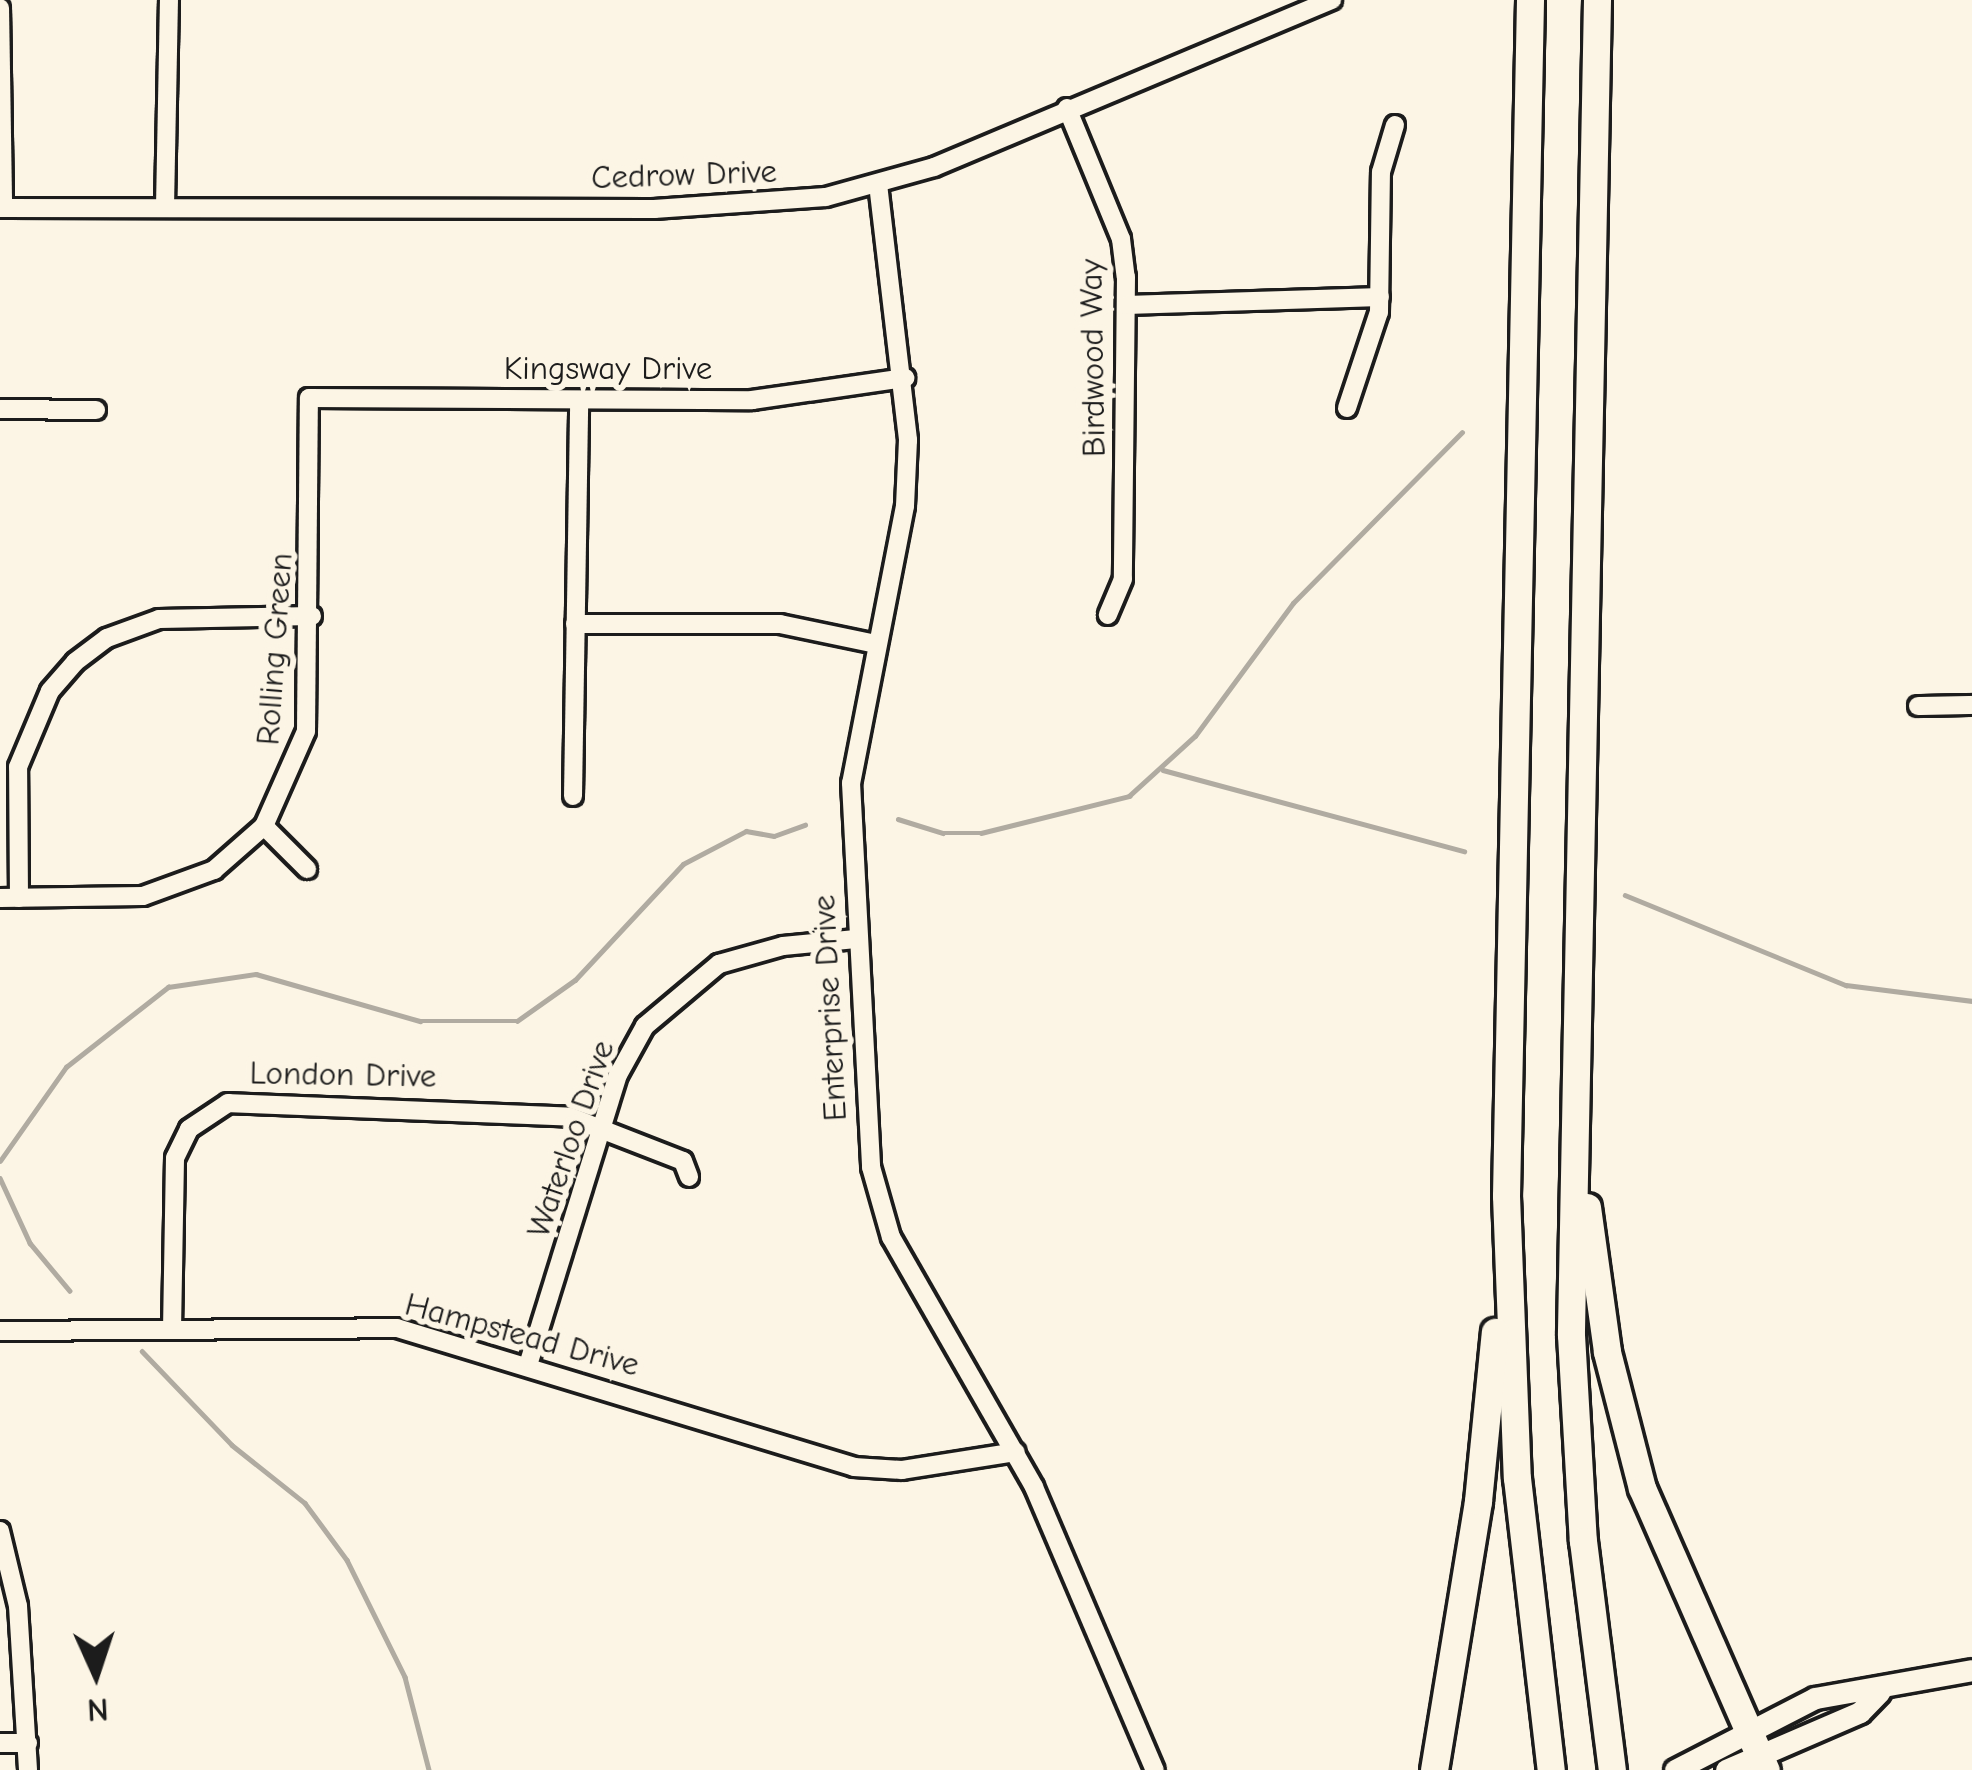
<!DOCTYPE html>
<html>
<head>
<meta charset="utf-8">
<style>
	body { margin:0 }
	#map { position:relative; width:1972px; height:1770px; overflow:hidden; background:#fcf5e5; font-family:"Comic Neue",sans-serif }
	div>[style] { position:absolute }
	[style*='--x'] { left:calc(var(--x)*1px); top:calc(var(--y)*1px); width:calc(var(--w)*1px); rotate:calc(var(--a)*1deg) }
	.stream>* { height:4.5px; margin:-2.25px; padding:0 2.25px; transform-origin:2.25px; border-radius:2.25px; background:#b0aba1 }
	.roads { filter:drop-shadow(3px 0 #1c1c1c) drop-shadow(-3px 0 #1c1c1c) drop-shadow(0 3px #1c1c1c) drop-shadow(0 -3px #1c1c1c) }
	.minor>* { height:18px; margin:-9px; padding:0 9px; transform-origin:9px; border-radius:9px; background:#fcf5e5 }
	.major>* { height:21px; margin:-10.5px; padding:0 10.5px; transform-origin:10.5px; border-radius:10.5px; background:#fcf5e5 }
	.highway>* { height:27px; margin:-13.5px; padding:0 13.5px; transform-origin:13.5px; border-radius:13.5px; background:#fcf5e5 }
	span { translate:-50% -50%; white-space:nowrap; text-align:center; line-height:1.15; -webkit-text-stroke:12px #fcf5e5; paint-order:stroke }
	.street-label { font-size:33px; color:#1c1c1c }
	.north { position:absolute; left:36px; top:1614px; width:120px; height:120px; -webkit-text-stroke:9px #fcf5e5; paint-order:stroke; rotate:177deg; font-size:33px; font-weight:700; line-height:48px; text-align:center; color:#1c1c1c }
	.north::after { content:''; display:block; margin:auto; width:42px; height:54px; background:#1c1c1c; clip-path:polygon(50% 0,100% 100%,50% 72%,0 100%) }
</style>
</head>
<body>
<div id="map">
	<div class="stream">
		<div style="--x:1163;--y:770;--w:312;--a:15.1"></div>
		<div style="--x:898;--y:819;--w:47;--a:17.3"></div>
		<div style="--x:943;--y:833;--w:38;--a:0"></div>
		<div style="--x:981;--y:833;--w:153;--a:-14"></div>
		<div style="--x:1129;--y:796;--w:89;--a:-42.3"></div>
		<div style="--x:1195;--y:736;--w:165;--a:-53.6"></div>
		<div style="--x:1293;--y:603;--w:240;--a:-45.3"></div>
		<div style="--x:1625;--y:895;--w:239;--a:22.2"></div>
		<div style="--x:1846;--y:985;--w:127;--a:7.2"></div>
		<div style="--x:0;--y:1161;--w:115;--a:-54.9"></div>
		<div style="--x:66;--y:1067;--w:130;--a:-38.1"></div>
		<div style="--x:168;--y:987;--w:89;--a:-8.4"></div>
		<div style="--x:256;--y:974;--w:171;--a:16"></div>
		<div style="--x:420;--y:1021;--w:97;--a:0"></div>
		<div style="--x:517;--y:1021;--w:71;--a:-35.3"></div>
		<div style="--x:575;--y:980;--w:158;--a:-47"></div>
		<div style="--x:683;--y:864;--w:71;--a:-27.6"></div>
		<div style="--x:746;--y:831;--w:28;--a:10"></div>
		<div style="--x:774;--y:836;--w:33;--a:-20"></div>
		<div style="--x:0;--y:1178;--w:72;--a:65.2"></div>
		<div style="--x:30;--y:1243;--w:62;--a:50.2"></div>
		<div style="--x:142;--y:1351;--w:130;--a:46.2"></div>
		<div style="--x:232;--y:1445;--w:93;--a:38.5"></div>
		<div style="--x:305;--y:1503;--w:71;--a:53.6"></div>
		<div style="--x:347;--y:1560;--w:131;--a:63.6"></div>
		<div style="--x:405;--y:1677;--w:96;--a:75.5"></div>
	</div>
	<div class="roads">
		<div class="minor">
			<div style="--x:0;--y:8;--w:200;--a:89.1"></div>
			<div style="--x:1067;--y:108;--w:142;--a:67.6"></div>
			<div style="--x:1121;--y:239;--w:38;--a:83"></div>
			<div style="--x:1126;--y:277;--w:302;--a:90.6"></div>
			<div style="--x:1123;--y:579;--w:39;--a:113"></div>
			<div style="--x:878;--y:184;--w:258;--a:83.3"></div>
			<div style="--x:908;--y:440;--w:66;--a:92.6"></div>
			<div style="--x:905;--y:506;--w:282;--a:101"></div>
			<div style="--x:851;--y:783;--w:385;--a:87"></div>
			<div style="--x:871;--y:1167;--w:73;--a:74.1"></div>
			<div style="--x:891;--y:1237;--w:288;--a:60.2"></div>
			<div style="--x:1034;--y:1487;--w:308;--a:66.9"></div>
			<div style="--x:165;--y:207;--w:207;--a:-88.9"></div>
			<div style="--x:0;--y:208;--w:654;--a:0.09"></div>
			<div style="--x:654;--y:209;--w:172;--a:-4"></div>
			<div style="--x:826;--y:197;--w:112;--a:-15.5"></div>
			<div style="--x:934;--y:167;--w:432;--a:-22.8"></div>
			<div style="--x:1127;--y:305;--w:253;--a:-1.8"></div>
			<div style="--x:1347;--y:408;--w:101;--a:-71.6"></div>
			<div style="--x:1379;--y:312;--w:140;--a:-89.2"></div>
			<div style="--x:1381;--y:172;--w:49;--a:-73.4"></div>
			<div style="--x:0;--y:409;--w:96;--a:0.6"></div>
			<div style="--x:575;--y:624;--w:205;--a:0"></div>
			<div style="--x:780;--y:624;--w:98;--a:11.8"></div>
			<div style="--x:1918;--y:706;--w:54;--a:-1.1"></div>
			<div style="--x:573;--y:796;--w:396;--a:-89.1"></div>
			<div style="--x:264;--y:826;--w:61;--a:45"></div>
			<div style="--x:0;--y:898;--w:143;--a:-0.8"></div>
			<div style="--x:143;--y:896;--w:76;--a:-20.1"></div>
			<div style="--x:214;--y:870;--w:67;--a:-41.3"></div>
			<div style="--x:264;--y:826;--w:104;--a:-66.1"></div>
			<div style="--x:306;--y:731;--w:333;--a:-89.5"></div>
			<div style="--x:309;--y:398;--w:443;--a:0.3"></div>
			<div style="--x:752;--y:400;--w:155;--a:-8.2"></div>
			<div style="--x:19;--y:898;--w:131;--a:-90.4"></div>
			<div style="--x:18;--y:767;--w:82;--a:-67.2"></div>
			<div style="--x:50;--y:691;--w:38;--a:-49"></div>
			<div style="--x:75;--y:662;--w:40;--a:-37"></div>
			<div style="--x:107;--y:638;--w:55;--a:-20.1"></div>
			<div style="--x:159;--y:619;--w:153;--a:-1.1"></div>
			<div style="--x:172;--y:1330;--w:172;--a:-89"></div>
			<div style="--x:175;--y:1158;--w:32;--a:-64"></div>
			<div style="--x:189;--y:1129;--w:47;--a:-33.7"></div>
			<div style="--x:228;--y:1103;--w:342;--a:2.3"></div>
			<div style="--x:570;--y:1117;--w:121;--a:21.3"></div>
			<div style="--x:683;--y:1161;--w:17;--a:69"></div>
			<div style="--x:0;--y:1331;--w:397;--a:-0.4"></div>
			<div style="--x:397;--y:1328;--w:478;--a:16.9"></div>
			<div style="--x:854;--y:1467;--w:48;--a:3.6"></div>
			<div style="--x:902;--y:1470;--w:115;--a:-9"></div>
			<div style="--x:529;--y:1362;--w:300;--a:-72.8"></div>
			<div style="--x:618;--y:1075;--w:56;--a:-61.1"></div>
			<div style="--x:645;--y:1026;--w:97;--a:-40"></div>
			<div style="--x:719;--y:964;--w:66;--a:-15.7"></div>
			<div style="--x:783;--y:946;--w:73;--a:-5.5"></div>
			<div style="--x:0;--y:1531;--w:77;--a:76.5"></div>
			<div style="--x:18;--y:1606;--w:164;--a:86.5"></div>
			<div style="--x:0;--y:1743;--w:28;--a:0"></div>
		</div>
		<div class="major">
			<div style="--x:1675;--y:1770;--w:157;--a:-27.2"></div>
			<div style="--x:1815;--y:1698;--w:159;--a:-10.1"></div>
			<div style="--x:1726;--y:1770;--w:146;--a:-23.4"></div>
			<div style="--x:1860;--y:1712;--w:28;--a:-46"></div>
		</div>
		<div class="highway">
			<div style="--x:1530;--y:0;--w:1196;--a:91.15"></div>
			<div style="--x:1506;--y:1196;--w:282;--a:87.8"></div>
			<div style="--x:1517;--y:1478;--w:294;--a:83.4"></div>
			<div style="--x:1597;--y:0;--w:1335;--a:91.12"></div>
			<div style="--x:1571;--y:1335;--w:206;--a:86.7"></div>
			<div style="--x:1583;--y:1541;--w:231;--a:82.8"></div>
			<div style="--x:1587;--y:1207;--w:146;--a:82.1"></div>
			<div style="--x:1607;--y:1352;--w:140;--a:75.6"></div>
			<div style="--x:1642;--y:1488;--w:308;--a:66.3"></div>
			<div style="--x:1434;--y:1770;--w:273;--a:-80.7"></div>
			<div style="--x:1478;--y:1501;--w:170;--a:-84.3"></div>
		</div>
	</div>
	<div class="street-label">
		<span style="left:684px;top:175px;rotate:-2deg">Cedrow Drive</span>
		<span style="left:1093px;top:358px;rotate:-91deg">Birdwood Way</span>
		<span style="left:608px;top:369px">Kingsway Drive</span>
		<span style="left:275px;top:649px;rotate:-86deg">Rolling Green</span>
		<span style="left:830px;top:1008px;rotate:-93deg">Enterprise Drive</span>
		<span style="left:343px;top:1075px;rotate:1deg">London Drive</span>
		<span style="left:571px;top:1139px;rotate:-71deg">Waterloo Drive</span>
		<span style="left:522px;top:1335px;rotate:15deg">Hampstead Drive</span>
	</div>
	<div class="north">N</div>
</div>
</body>
</html>
